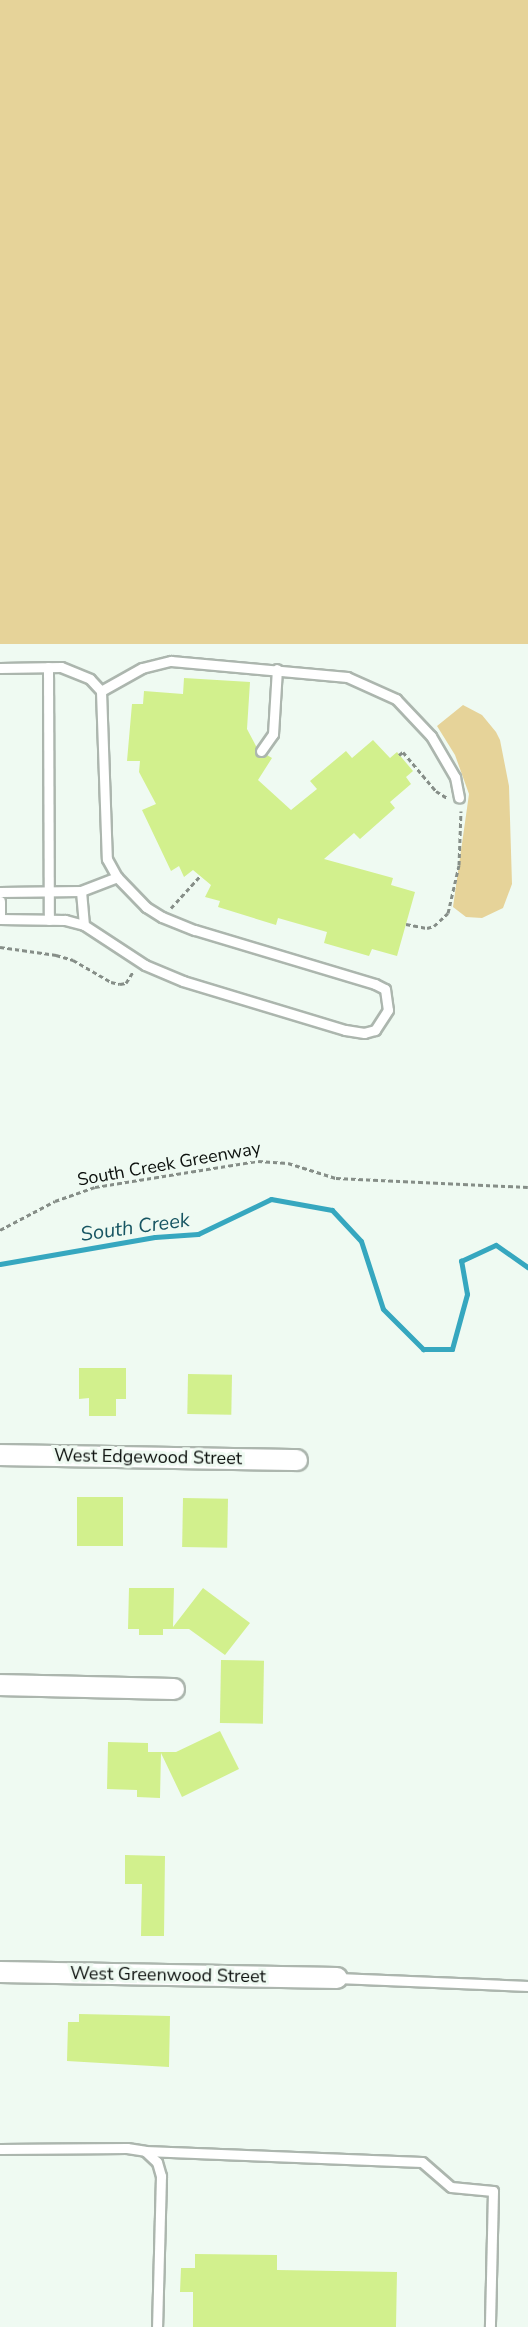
<!DOCTYPE html>
<html>
<head>
<meta charset="utf-8">
<style>
	body { margin:0 }
	#map { position:relative; width:528px; height:2327px; overflow:hidden; background:#effaf2; font-family:"Nunito Sans",sans-serif }
	div>[style] { position:absolute }
	[style*='--x'] { left:calc(var(--x)*1px); top:calc(var(--y)*1px); width:calc(var(--w)*1px); rotate:calc(var(--a)*1deg) }
	.green>* { inset:0; background:#e6d399; transform-origin:0 0 }
	.stream>* { height:5px; margin:-2.5px; padding:0 2.5px; transform-origin:2.5px; border-radius:2.5px; background:#36a7bf }
	.building>* { inset:0; background:#d2f08d; transform-origin:0 0 }
	.path>* { height:3px; margin-top:-1.5px; transform-origin:0; background:repeating-linear-gradient(90deg,#868e88 0 4.5px,transparent 0 7.5px) }
	.roads { filter:drop-shadow(2px 0 #acb6ae) drop-shadow(-2px 0 #acb6ae) drop-shadow(0 2px #acb6ae) drop-shadow(0 -2px #acb6ae) }
	.lane>* { height:9px; margin:-4.5px; padding:0 4.5px; transform-origin:4.5px; border-radius:4.5px; background:#fff }
	.street>* { height:20px; margin:-10px; padding:0 10px; transform-origin:10px; border-radius:10px; background:#fff }
	span { translate:-50% -50%; white-space:nowrap; text-align:center; line-height:1.15; -webkit-text-stroke:6px #effaf2; paint-order:stroke }
	.street-label { font-size:18px; color:#0c100d }
	.water-label { font-size:20px; color:#175562; font-style:italic }
</style>
</head>
<body>
<div id="map">
	<div class="green">
		<div style="left:0;top:0;width:528px;height:644px"></div>
		<div style="clip-path:polygon(463px 705px,482px 715px,496px 732px,500px 740px,509px 786px,512px 884px,503px 908px,482px 918px,466px 917px,453px 907px,469px 794px,455px 755px,437px 726px)"></div>
	</div>
	<div class="stream">
		<div style="--x:0;--y:1264;--w:157;--a:-9.9"></div>
		<div style="--x:155;--y:1237;--w:43;--a:-4"></div>
		<div style="--x:198;--y:1234;--w:81;--a:-25.6"></div>
		<div style="--x:271;--y:1199;--w:62;--a:10.2"></div>
		<div style="--x:332;--y:1210;--w:42;--a:46.9"></div>
		<div style="--x:361;--y:1241;--w:71;--a:72.1"></div>
		<div style="--x:383;--y:1309;--w:57;--a:45"></div>
		<div style="--x:423;--y:1349;--w:29;--a:0"></div>
		<div style="--x:452;--y:1349;--w:57;--a:-74.7"></div>
		<div style="--x:467;--y:1294;--w:34;--a:-100"></div>
		<div style="--x:461;--y:1261;--w:38;--a:-25"></div>
		<div style="--x:496;--y:1245;--w:39;--a:35"></div>
	</div>
	<div class="building">
		<div style="clip-path:polygon(184px 678px,250px 682px,247px 729px,256px 746px,257px 756px,261px 758px,267px 755px,272px 758px,258px 780px,291px 810px,317px 789px,310px 781px,346px 751px,352px 758px,373px 740px,390px 758px,397px 752px,413px 771px,406px 777px,411px 784px,390px 802px,395px 808px,360px 839px,354px 833px,324px 859px,393px 878px,391px 885px,415px 892px,397px 956px,372px 949px,369px 956px,324px 943px,327px 932px,278px 918px,276px 925px,218px 907px,220px 901px,205px 897px,211px 885px,193px 870px,184px 877px,179px 866px,171px 871px,142px 810px,156px 804px,139px 772px,140px 761px,127px 761px,132px 704px,143px 704px,144px 691px,183px 694px)"></div>
		<div style="clip-path:polygon(79px 1368px,126px 1368px,126px 1399px,116px 1399px,116px 1416px,89px 1416px,89px 1398px,79px 1399px)"></div>
		<div style="left:188px;top:1374px;width:44px;height:40px;rotate:1deg"></div>
		<div style="left:77px;top:1497px;width:46px;height:49px"></div>
		<div style="left:183px;top:1498px;width:45px;height:49px;rotate:1deg"></div>
		<div style="clip-path:polygon(129px 1588px,174px 1588px,173px 1627px,203px 1588px,250px 1623px,225px 1655px,189px 1629px,163px 1629px,163px 1635px,139px 1635px,139px 1629px,128px 1629px)"></div>
		<div style="left:221px;top:1660px;width:43px;height:63px;rotate:1deg"></div>
		<div style="clip-path:polygon(220px 1731px,239px 1769px,182px 1797px,161px 1753px,160px 1798px,137px 1797px,137px 1790px,107px 1789px,108px 1742px,148px 1743px,148px 1752px,176px 1752px)"></div>
		<div style="clip-path:polygon(125px 1855px,165px 1856px,164px 1936px,141px 1936px,142px 1884px,125px 1884px)"></div>
		<div style="clip-path:polygon(79px 2014px,170px 2016px,169px 2067px,67px 2061px,68px 2022px,79px 2022px)"></div>
		<div style="clip-path:polygon(195px 2254px,277px 2255px,277px 2270px,397px 2272px,396px 2327px,193px 2327px,193px 2292px,180px 2292px,181px 2268px,195px 2268px)"></div>
	</div>
	<div class="path">
		<div style="--x:399;--y:755;--w:5;--a:-37"></div>
		<div style="--x:403;--y:752;--w:51;--a:49.8"></div>
		<div style="--x:436;--y:791;--w:13;--a:32"></div>
		<div style="--x:171;--y:908;--w:43;--a:-47.8"></div>
		<div style="--x:406;--y:924;--w:21;--a:11"></div>
		<div style="--x:427;--y:928;--w:7;--a:-16"></div>
		<div style="--x:434;--y:926;--w:19;--a:-43"></div>
		<div style="--x:448;--y:913;--w:49;--a:-77.1"></div>
		<div style="--x:459;--y:865;--w:54;--a:-87.9"></div>
		<div style="--x:0;--y:947;--w:57;--a:8.1"></div>
		<div style="--x:56;--y:955;--w:18;--a:16"></div>
		<div style="--x:73;--y:960;--w:44;--a:30.1"></div>
		<div style="--x:111;--y:982;--w:9;--a:13"></div>
		<div style="--x:120;--y:984;--w:6;--a:-9"></div>
		<div style="--x:126;--y:983;--w:13;--a:-58"></div>
		<div style="--x:0;--y:1230;--w:62;--a:-27.8"></div>
		<div style="--x:55;--y:1201;--w:42;--a:-19.3"></div>
		<div style="--x:95;--y:1187;--w:165;--a:-9.1"></div>
		<div style="--x:258;--y:1161;--w:30;--a:4"></div>
		<div style="--x:288;--y:1163;--w:50;--a:17.4"></div>
		<div style="--x:336;--y:1178;--w:192;--a:2.7"></div>
	</div>
	<div class="roads">
		<div class="lane">
			<div style="--x:48;--y:667;--w:253;--a:89.8"></div>
			<div style="--x:0;--y:668;--w:61;--a:-0.9"></div>
			<div style="--x:61;--y:667;--w:31;--a:22"></div>
			<div style="--x:90;--y:679;--w:16;--a:47"></div>
			<div style="--x:101;--y:691;--w:168;--a:88"></div>
			<div style="--x:107;--y:859;--w:21;--a:61"></div>
			<div style="--x:117;--y:877;--w:42;--a:46"></div>
			<div style="--x:146;--y:907;--w:19;--a:32"></div>
			<div style="--x:162;--y:917;--w:35;--a:22"></div>
			<div style="--x:195;--y:930;--w:188;--a:16.7"></div>
			<div style="--x:375;--y:984;--w:11;--a:27"></div>
			<div style="--x:385;--y:989;--w:21;--a:82"></div>
			<div style="--x:388;--y:1010;--w:24;--a:123"></div>
			<div style="--x:375;--y:1030;--w:11;--a:165"></div>
			<div style="--x:364;--y:1033;--w:19;--a:-171"></div>
			<div style="--x:345;--y:1030;--w:169;--a:-163.2"></div>
			<div style="--x:183;--y:981;--w:41;--a:-157.2"></div>
			<div style="--x:145;--y:965;--w:73;--a:-146.7"></div>
			<div style="--x:84;--y:925;--w:20;--a:-165"></div>
			<div style="--x:65;--y:920;--w:65;--a:-179.1"></div>
			<div style="--x:101;--y:691;--w:47;--a:-29.3"></div>
			<div style="--x:142;--y:668;--w:30;--a:-14"></div>
			<div style="--x:171;--y:661;--w:177;--a:5.2"></div>
			<div style="--x:347;--y:677;--w:54;--a:24.2"></div>
			<div style="--x:396;--y:699;--w:51;--a:46.6"></div>
			<div style="--x:431;--y:736;--w:48;--a:59.7"></div>
			<div style="--x:455;--y:777;--w:21;--a:79"></div>
			<div style="--x:261;--y:751;--w:21;--a:-55"></div>
			<div style="--x:273;--y:734;--w:65;--a:-86.5"></div>
			<div style="--x:81;--y:891;--w:34;--a:85"></div>
			<div style="--x:0;--y:892;--w:81;--a:-0.7"></div>
			<div style="--x:81;--y:891;--w:39;--a:-21"></div>
			<div style="--x:0;--y:901;--w:18;--a:90"></div>
			<div style="--x:337;--y:1978;--w:191;--a:2.4"></div>
			<div style="--x:0;--y:2149;--w:127;--a:-0.5"></div>
			<div style="--x:127;--y:2148;--w:18;--a:9"></div>
			<div style="--x:145;--y:2151;--w:16;--a:43"></div>
			<div style="--x:157;--y:2162;--w:15;--a:74"></div>
			<div style="--x:161;--y:2176;--w:151;--a:91.5"></div>
			<div style="--x:145;--y:2151;--w:277;--a:2.3"></div>
			<div style="--x:422;--y:2162;--w:38;--a:41"></div>
			<div style="--x:451;--y:2187;--w:42;--a:5.4"></div>
			<div style="--x:493;--y:2191;--w:136;--a:91.3"></div>
		</div>
		<div class="street">
			<div style="--x:0;--y:1455;--w:297;--a:1"></div>
			<div style="--x:0;--y:1685;--w:174;--a:1.3"></div>
			<div style="--x:0;--y:1972;--w:337;--a:1"></div>
		</div>
	</div>
	<div class="street-label">
		<span style="left:169px;top:1164px;rotate:-10deg">South Creek Greenway</span>
		<span style="left:148px;top:1457px;rotate:1deg">West Edgewood Street</span>
		<span style="left:168px;top:1975px;rotate:1deg">West Greenwood Street</span>
	</div>
	<div class="water-label">
		<span style="left:135px;top:1227px;rotate:-8deg">South Creek</span>
	</div>
</div>
</body>
</html>
